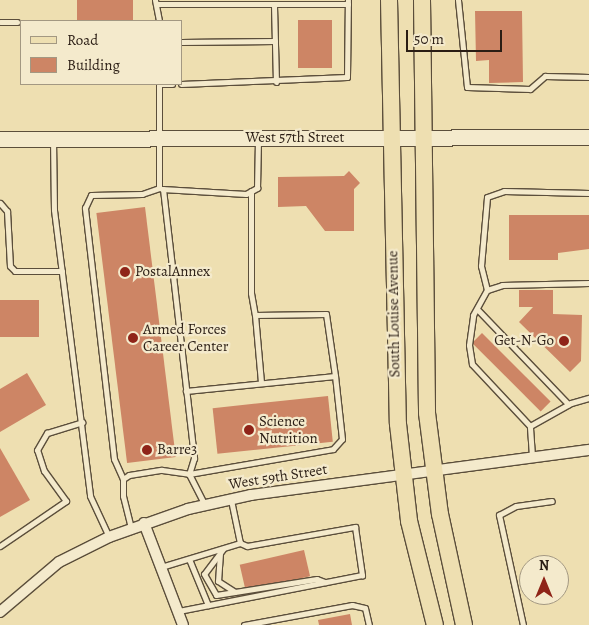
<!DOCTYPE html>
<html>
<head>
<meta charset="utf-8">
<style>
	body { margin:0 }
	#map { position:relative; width:589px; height:625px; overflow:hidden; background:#eedfb1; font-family:Alegreya,serif }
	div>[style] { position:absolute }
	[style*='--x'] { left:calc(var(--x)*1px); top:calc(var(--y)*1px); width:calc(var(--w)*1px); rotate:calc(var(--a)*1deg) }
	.building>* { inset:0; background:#cd8565; transform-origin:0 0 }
	.roads { filter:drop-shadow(1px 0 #5b4e3b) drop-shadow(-1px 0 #5b4e3b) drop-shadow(0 1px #5b4e3b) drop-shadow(0 -1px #5b4e3b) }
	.service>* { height:5px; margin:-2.5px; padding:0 2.5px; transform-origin:2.5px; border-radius:2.5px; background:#f4eacc }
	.minor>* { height:10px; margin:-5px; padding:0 5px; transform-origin:5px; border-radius:5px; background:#f4eacc }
	.secondary>* { height:15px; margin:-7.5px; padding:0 7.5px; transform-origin:7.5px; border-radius:7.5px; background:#f4eacc }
	.primary>* { height:16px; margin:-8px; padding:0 8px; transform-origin:8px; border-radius:8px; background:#eedfb1 }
	.dots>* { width:14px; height:14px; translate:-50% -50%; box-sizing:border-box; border:2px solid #f4eacc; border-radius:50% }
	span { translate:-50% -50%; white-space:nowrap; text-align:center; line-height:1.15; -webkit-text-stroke:4.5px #f4eacc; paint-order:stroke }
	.street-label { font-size:15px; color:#2a1d14 }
	.poi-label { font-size:15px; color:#2a1d14 }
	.left { translate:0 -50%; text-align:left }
	.right { translate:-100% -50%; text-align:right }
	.legend { position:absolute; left:20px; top:20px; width:162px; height:65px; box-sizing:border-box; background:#f4eacc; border:1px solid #a39882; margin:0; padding:6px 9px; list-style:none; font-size:15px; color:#2a1d14 }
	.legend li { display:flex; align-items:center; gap:10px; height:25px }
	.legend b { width:25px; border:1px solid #a39882 }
	.north { position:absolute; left:519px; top:555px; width:50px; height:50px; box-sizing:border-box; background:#f4eacc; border:1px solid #a39882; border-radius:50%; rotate:0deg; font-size:14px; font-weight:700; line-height:20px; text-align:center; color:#2a1d14 }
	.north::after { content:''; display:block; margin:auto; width:18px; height:22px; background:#8f2418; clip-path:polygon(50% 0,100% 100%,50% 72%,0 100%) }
	.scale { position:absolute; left:406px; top:30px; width:96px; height:22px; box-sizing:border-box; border:2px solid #2a1d14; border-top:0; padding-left:6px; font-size:15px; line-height:18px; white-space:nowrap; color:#2a1d14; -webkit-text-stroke:4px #f4eacc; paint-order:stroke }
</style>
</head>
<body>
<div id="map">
	<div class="building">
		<div style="left:77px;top:0;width:56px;height:21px"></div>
		<div style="clip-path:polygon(475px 11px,522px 11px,523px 82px,489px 83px,489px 60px,476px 61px)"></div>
		<div style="left:298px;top:20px;width:34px;height:48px"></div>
		<div style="clip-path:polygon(349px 171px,360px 183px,354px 189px,354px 231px,325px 231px,306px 206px,278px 207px,278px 177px,344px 176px)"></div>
		<div style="left:145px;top:207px;width:252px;height:49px;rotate:83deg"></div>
		<div style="clip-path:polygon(509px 215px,589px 215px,589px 249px,558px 253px,558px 260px,509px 260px)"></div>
		<div style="clip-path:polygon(519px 290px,553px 290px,553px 314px,582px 315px,581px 361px,570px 372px,519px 322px,533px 307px,519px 307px)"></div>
		<div style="left:39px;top:300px;width:37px;height:39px;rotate:90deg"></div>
		<div style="left:482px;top:333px;width:97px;height:14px;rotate:45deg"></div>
		<div style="clip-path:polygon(27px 373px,46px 405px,0 432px,0 389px)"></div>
		<div style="left:328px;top:396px;width:46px;height:116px;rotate:84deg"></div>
		<div style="clip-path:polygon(0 448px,30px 500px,0 517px)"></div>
		<div style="left:304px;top:550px;width:27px;height:66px;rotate:77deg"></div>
		<div style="clip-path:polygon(350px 614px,352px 625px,319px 625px,318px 620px)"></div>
	</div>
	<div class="roads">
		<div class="service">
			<div style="--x:155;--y:0;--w:21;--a:79"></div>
			<div style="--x:458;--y:0;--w:87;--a:84.1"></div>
			<div style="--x:467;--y:87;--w:63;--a:1.8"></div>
			<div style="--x:530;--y:89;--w:20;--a:-41"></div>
			<div style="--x:545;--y:76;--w:44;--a:1.3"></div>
			<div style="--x:157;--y:4;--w:117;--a:0"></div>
			<div style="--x:0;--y:22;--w:17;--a:0"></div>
			<div style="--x:181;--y:42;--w:94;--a:-0.6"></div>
			<div style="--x:276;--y:82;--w:78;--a:-91.5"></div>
			<div style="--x:274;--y:4;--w:74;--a:0"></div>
			<div style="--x:159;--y:84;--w:13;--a:0"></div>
			<div style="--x:181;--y:84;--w:166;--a:-2.4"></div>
			<div style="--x:347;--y:77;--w:77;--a:-89.3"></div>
			<div style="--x:53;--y:139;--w:71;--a:89.2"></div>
			<div style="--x:54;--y:210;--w:288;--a:82.8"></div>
			<div style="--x:90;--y:496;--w:45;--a:65.1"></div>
			<div style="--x:162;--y:189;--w:84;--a:3.4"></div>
			<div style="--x:246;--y:194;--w:13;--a:-29"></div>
			<div style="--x:257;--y:188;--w:47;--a:-88.8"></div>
			<div style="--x:163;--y:189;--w:271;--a:83.4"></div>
			<div style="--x:194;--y:458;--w:17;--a:107"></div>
			<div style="--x:189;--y:474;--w:146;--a:-9.8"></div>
			<div style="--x:333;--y:449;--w:13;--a:-48"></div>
			<div style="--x:342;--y:439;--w:63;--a:-96.3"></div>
			<div style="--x:335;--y:376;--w:150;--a:174.3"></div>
			<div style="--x:251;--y:191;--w:102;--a:90"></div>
			<div style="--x:251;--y:293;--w:22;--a:80"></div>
			<div style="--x:255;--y:315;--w:71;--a:-0.8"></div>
			<div style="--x:326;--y:314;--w:63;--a:81.7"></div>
			<div style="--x:0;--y:203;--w:11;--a:49"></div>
			<div style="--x:7;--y:211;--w:55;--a:86.9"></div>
			<div style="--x:10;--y:266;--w:7;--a:45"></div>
			<div style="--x:15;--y:271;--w:47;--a:0"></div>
			<div style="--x:487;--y:290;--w:25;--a:-104"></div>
			<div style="--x:481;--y:266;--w:69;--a:-85"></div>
			<div style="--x:487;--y:197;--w:18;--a:-19"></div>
			<div style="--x:504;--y:191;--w:85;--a:1.3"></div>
			<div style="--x:477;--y:309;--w:132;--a:46.2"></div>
			<div style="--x:255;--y:315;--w:67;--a:84.9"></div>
			<div style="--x:530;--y:426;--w:85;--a:-133.1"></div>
			<div style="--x:472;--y:364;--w:19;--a:-99"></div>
			<div style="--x:469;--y:345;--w:30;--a:-82"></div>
			<div style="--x:473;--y:315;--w:29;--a:-61"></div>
			<div style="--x:487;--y:290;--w:16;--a:-18"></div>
			<div style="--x:502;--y:285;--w:87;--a:-1.3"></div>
			<div style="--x:532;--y:456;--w:30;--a:-94"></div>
			<div style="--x:530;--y:426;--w:47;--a:-29.3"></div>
			<div style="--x:571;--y:403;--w:19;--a:-16"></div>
			<div style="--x:123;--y:479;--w:22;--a:-114"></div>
			<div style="--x:114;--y:459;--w:253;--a:-96.6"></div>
			<div style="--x:85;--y:208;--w:14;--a:-65"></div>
			<div style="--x:91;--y:195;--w:51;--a:-1.1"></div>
			<div style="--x:142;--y:194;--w:18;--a:-19"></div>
			<div style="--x:159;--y:188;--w:104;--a:-90"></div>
			<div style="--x:231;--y:500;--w:44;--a:78.2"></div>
			<div style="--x:131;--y:528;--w:33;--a:-104"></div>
			<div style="--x:123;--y:496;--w:17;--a:-90"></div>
			<div style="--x:123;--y:479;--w:7;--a:-34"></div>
			<div style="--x:129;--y:475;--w:33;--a:-9"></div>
			<div style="--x:162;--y:470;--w:27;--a:8"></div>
			<div style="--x:189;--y:474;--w:35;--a:63"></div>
			<div style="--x:0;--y:546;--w:80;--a:-34.3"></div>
			<div style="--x:66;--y:501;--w:37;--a:-126"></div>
			<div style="--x:44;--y:471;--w:22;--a:-108"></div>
			<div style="--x:37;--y:450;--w:20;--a:-60"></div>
			<div style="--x:47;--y:433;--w:37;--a:-17"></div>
			<div style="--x:223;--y:549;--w:31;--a:127"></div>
			<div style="--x:204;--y:574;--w:24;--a:60"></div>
			<div style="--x:216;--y:595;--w:102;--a:-9"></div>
			<div style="--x:317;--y:579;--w:9;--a:21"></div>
			<div style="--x:220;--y:553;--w:28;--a:94"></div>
			<div style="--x:218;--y:581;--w:20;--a:33"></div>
			<div style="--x:189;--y:559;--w:50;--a:67.6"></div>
			<div style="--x:161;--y:567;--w:83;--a:-16.9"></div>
			<div style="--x:240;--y:543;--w:8;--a:23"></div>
			<div style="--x:247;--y:546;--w:110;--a:-10"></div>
			<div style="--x:355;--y:527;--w:49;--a:81.7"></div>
			<div style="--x:362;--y:575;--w:187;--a:168.9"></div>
			<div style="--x:244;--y:625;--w:110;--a:-10.5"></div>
			<div style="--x:352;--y:605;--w:13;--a:13"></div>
			<div style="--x:365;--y:608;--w:17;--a:77"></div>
			<div style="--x:523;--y:625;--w:113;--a:-102.3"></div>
			<div style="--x:499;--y:515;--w:19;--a:-28"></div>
			<div style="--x:516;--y:506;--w:36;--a:-8"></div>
		</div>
		<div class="minor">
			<div style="--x:144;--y:523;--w:109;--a:69.1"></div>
			<div style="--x:0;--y:612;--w:77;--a:-40.3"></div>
			<div style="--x:59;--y:562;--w:56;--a:-26.6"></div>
			<div style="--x:109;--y:537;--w:84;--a:-19.5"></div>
			<div style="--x:188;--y:509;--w:65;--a:-12.5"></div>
			<div style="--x:251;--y:495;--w:341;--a:-7.6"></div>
		</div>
		<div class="secondary">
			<div style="--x:0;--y:139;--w:589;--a:-0.19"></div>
		</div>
		<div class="primary">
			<div style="--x:389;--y:0;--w:424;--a:88.8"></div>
			<div style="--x:398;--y:424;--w:98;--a:83.5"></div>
			<div style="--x:409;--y:521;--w:107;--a:76"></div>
			<div style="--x:422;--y:0;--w:413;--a:89.3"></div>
			<div style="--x:427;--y:413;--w:102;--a:82.7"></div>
			<div style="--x:440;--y:514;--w:114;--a:77.8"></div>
		</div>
	</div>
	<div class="dots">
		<div style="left:125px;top:272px;background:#8f2418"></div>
		<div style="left:133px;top:338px;background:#8f2418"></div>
		<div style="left:564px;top:341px;background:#8f2418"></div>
		<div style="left:249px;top:430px;background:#8f2418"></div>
		<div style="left:147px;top:450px;background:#8f2418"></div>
	</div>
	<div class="street-label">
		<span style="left:295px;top:138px">West 57th Street</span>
		<span style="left:394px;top:314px;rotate:-91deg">South Louise Avenue</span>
		<span style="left:278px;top:477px;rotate:-9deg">West 59th Street</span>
	</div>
	<div class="poi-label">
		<span class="left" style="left:135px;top:272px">PostalAnnex</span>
		<span class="left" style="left:143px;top:338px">Armed Forces<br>Career Center</span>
		<span class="right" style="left:554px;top:341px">Get-N-Go</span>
		<span class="left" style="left:259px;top:430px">Science<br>Nutrition</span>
		<span class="left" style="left:157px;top:450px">Barre3</span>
	</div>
	<ul class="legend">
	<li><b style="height:6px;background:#eedfb1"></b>Road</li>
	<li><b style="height:14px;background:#cd8565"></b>Building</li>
	</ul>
	<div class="north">N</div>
	<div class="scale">50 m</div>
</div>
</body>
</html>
